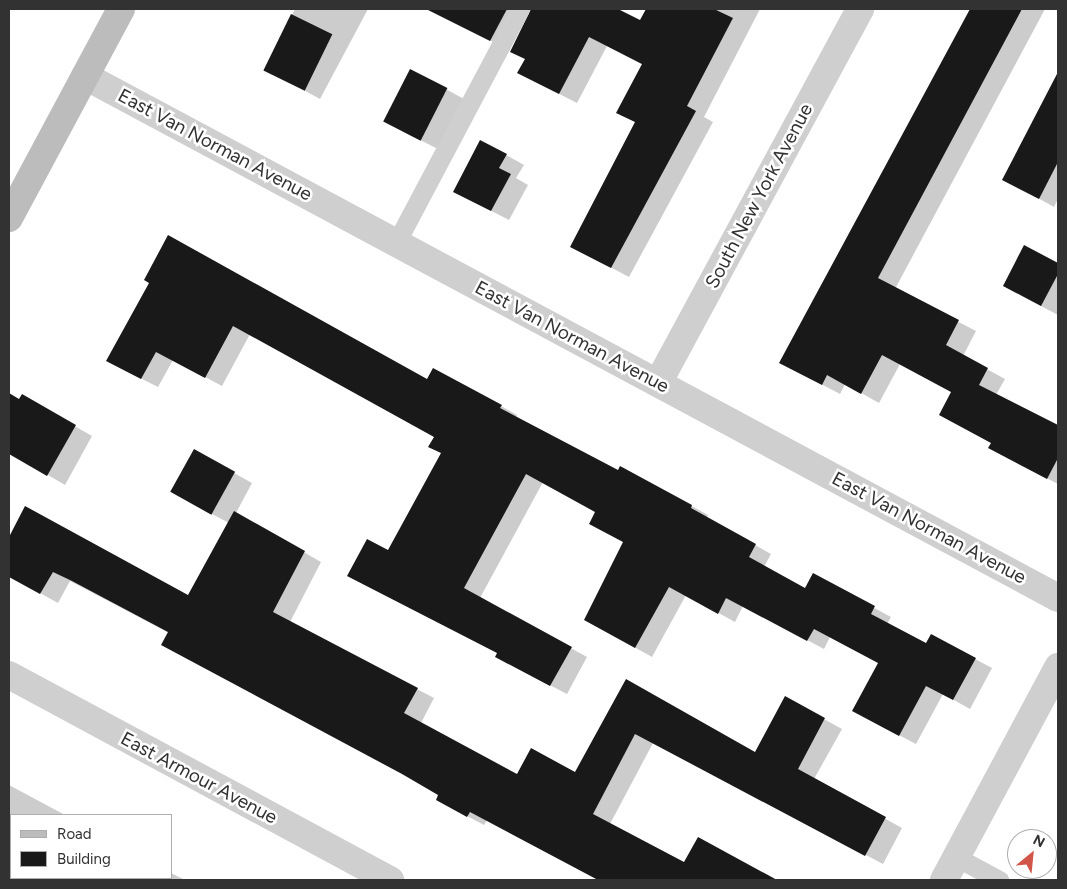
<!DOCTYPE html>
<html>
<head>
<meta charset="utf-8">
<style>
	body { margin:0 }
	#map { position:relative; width:1067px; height:889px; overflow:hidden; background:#fff; font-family:Figtree,sans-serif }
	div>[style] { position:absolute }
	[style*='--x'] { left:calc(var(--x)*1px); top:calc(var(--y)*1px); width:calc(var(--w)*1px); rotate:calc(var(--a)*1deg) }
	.shadow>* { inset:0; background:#0003 }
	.building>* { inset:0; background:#191919; transform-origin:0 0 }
	.lane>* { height:19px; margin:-9.5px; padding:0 9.5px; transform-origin:9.5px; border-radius:9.5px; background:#cfcfcf }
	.street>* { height:28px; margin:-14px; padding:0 14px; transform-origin:14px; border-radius:14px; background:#cfcfcf }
	.secondary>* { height:28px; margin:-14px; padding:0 14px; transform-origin:14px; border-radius:14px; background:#bcbcbc }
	span { translate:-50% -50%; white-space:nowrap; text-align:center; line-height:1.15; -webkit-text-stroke:5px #fff; paint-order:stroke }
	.street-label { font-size:19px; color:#323232 }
	.frame { position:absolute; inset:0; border:10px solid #323232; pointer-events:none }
	.legend { position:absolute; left:10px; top:814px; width:162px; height:65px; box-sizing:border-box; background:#fff; border:1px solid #adadad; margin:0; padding:6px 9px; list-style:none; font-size:15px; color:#323232 }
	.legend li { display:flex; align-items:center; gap:10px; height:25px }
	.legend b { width:25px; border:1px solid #adadad }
	.north { position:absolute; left:1007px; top:829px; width:50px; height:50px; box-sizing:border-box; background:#fff; border:1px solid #adadad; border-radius:50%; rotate:28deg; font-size:14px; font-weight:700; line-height:20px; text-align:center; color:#323232 }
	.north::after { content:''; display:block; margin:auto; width:18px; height:22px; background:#d2554a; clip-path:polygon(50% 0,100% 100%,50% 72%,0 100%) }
</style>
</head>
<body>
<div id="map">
	<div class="shadow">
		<div style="clip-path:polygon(295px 9px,368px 9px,320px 99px,265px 69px)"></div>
		<div style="clip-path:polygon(451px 9px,514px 9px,499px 45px,446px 18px)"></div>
		<div style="clip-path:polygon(553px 9px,615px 9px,640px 22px,647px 9px,760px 9px,704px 117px,713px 122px,629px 277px,589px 256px,636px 122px,643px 65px,607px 46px,577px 103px,536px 82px,544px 25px)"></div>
		<div style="clip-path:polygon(972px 9px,1045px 9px,895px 289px,976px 331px,963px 356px,1005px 379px,996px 395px,1058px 426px,1058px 484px,1007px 458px,952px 392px,900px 364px,879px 403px,845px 384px,840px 394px,781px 363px)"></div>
		<div style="clip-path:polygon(411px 70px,464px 99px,438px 149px,402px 131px)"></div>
		<div style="clip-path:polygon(1058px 80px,1058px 199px,1054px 207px,1004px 179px)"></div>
		<div style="clip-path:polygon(506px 155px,524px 165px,516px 178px,528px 185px,509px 220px,472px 201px)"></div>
		<div style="clip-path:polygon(1025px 247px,1058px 265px,1058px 315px,1022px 296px)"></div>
		<div style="clip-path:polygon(151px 282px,501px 406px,517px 415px,516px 418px,618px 472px,621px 467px,708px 515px,707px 518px,771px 554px,764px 567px,805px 590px,813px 575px,891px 617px,887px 624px,927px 645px,975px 659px,992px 668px,970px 709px,943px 694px,916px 744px,870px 720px,879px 663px,830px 637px,824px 649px,743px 606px,735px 622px,686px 595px,652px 657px,602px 629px,624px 542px,597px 512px,543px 482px,480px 598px,587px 657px,567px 694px,513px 666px,498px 653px,348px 576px,389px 552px,443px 453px,435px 436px,250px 334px,222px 386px,173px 360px,158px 387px,124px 370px)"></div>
		<div style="clip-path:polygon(9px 395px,19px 401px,22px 396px,92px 436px,65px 485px,9px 452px)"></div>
		<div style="clip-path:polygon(234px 473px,252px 483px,236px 513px,321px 562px,290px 622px,434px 698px,421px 723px,517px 776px,575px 774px,626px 680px,755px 754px,786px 698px,842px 729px,814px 779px,902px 828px,883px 864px,653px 743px,610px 824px,685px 864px,766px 880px,599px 880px,487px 820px,484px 825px,454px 809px,440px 795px,169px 633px,70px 581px,58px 603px,9px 576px,9px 539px,26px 507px,189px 597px,229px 523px,189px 502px)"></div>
		<div style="clip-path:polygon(9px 785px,65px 815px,11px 815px,9px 862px)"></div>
		<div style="clip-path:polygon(171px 873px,185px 880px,65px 880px,171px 878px)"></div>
	</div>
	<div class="building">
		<div style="clip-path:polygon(426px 9px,507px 9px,490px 41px)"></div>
		<div style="clip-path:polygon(531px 9px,618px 9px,640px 20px,646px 9px,714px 9px,733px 18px,687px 106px,696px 111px,611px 268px,570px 247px,635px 122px,616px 113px,642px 64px,589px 37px,559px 94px,517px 73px,525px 59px,510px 52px)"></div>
		<div style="clip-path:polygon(970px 9px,1022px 9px,878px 278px,959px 320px,946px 345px,988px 368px,979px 385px,1058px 425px,1058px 458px,1047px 479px,988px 448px,991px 443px,939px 415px,951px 392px,882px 355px,861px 394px,827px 375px,822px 385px,779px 363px)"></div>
		<div style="left:291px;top:14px;width:46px;height:63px;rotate:26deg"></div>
		<div style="left:410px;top:69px;width:42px;height:59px;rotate:27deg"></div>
		<div style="clip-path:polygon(1058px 72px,1058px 162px,1039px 199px,1002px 180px)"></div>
		<div style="clip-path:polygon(480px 140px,507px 154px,499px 168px,511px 174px,491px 211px,453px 192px)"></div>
		<div style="clip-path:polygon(168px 235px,427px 379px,433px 368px,502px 405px,500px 408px,618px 470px,620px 466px,692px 505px,691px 508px,756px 544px,749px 557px,805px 588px,813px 573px,875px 606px,871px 614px,926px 643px,931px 634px,976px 658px,953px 700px,926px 686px,899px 736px,852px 711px,878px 663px,814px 629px,807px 641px,726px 598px,718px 614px,669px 587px,635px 648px,584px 620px,623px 542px,589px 524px,595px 512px,526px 474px,464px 588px,572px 647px,550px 686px,495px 657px,497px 653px,347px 576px,367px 539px,388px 550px,441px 453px,428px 447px,434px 437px,233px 326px,205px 378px,156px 352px,141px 379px,106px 361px,149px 283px,144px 280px)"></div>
		<div style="clip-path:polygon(1024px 245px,1058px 263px,1058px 274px,1041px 306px,1003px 286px)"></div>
		<div style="clip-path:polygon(9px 393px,19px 399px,22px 394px,76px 425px,47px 476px,9px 454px)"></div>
		<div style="left:194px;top:449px;width:47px;height:49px;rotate:29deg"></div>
		<div style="clip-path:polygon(25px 506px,188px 595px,234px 511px,305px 551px,273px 612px,418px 688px,404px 713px,517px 774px,531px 748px,575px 772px,626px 679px,755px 752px,785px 696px,825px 718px,798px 769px,886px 817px,865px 856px,635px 734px,593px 814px,684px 862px,698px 837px,777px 880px,598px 880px,470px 812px,467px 817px,436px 800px,438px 795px,402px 774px,161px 645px,168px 632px,72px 581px,53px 572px,40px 594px,9px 577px,9px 537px)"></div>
	</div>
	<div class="lane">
		<div style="--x:396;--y:243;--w:265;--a:-62.1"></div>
		<div style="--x:956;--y:857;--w:49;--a:28.1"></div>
	</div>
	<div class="street">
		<div style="--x:85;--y:76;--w:1104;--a:28.21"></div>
		<div style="--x:658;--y:383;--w:425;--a:-61.6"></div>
		<div style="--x:9;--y:675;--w:433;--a:28.3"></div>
		<div style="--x:944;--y:880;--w:242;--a:-61.8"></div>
	</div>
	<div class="secondary">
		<div style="--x:9;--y:218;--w:237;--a:-61.8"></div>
	</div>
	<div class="street-label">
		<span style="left:215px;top:145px;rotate:28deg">East Van Norman Avenue</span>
		<span style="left:759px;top:196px;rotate:-62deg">South New York Avenue</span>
		<span style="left:572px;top:337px;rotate:28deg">East Van Norman Avenue</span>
		<span style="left:929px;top:528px;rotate:28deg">East Van Norman Avenue</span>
		<span style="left:199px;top:778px;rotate:28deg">East Armour Avenue</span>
	</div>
	<div class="frame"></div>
	<ul class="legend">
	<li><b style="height:6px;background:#bcbcbc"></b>Road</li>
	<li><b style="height:14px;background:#191919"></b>Building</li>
	</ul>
	<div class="north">N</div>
</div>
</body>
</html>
